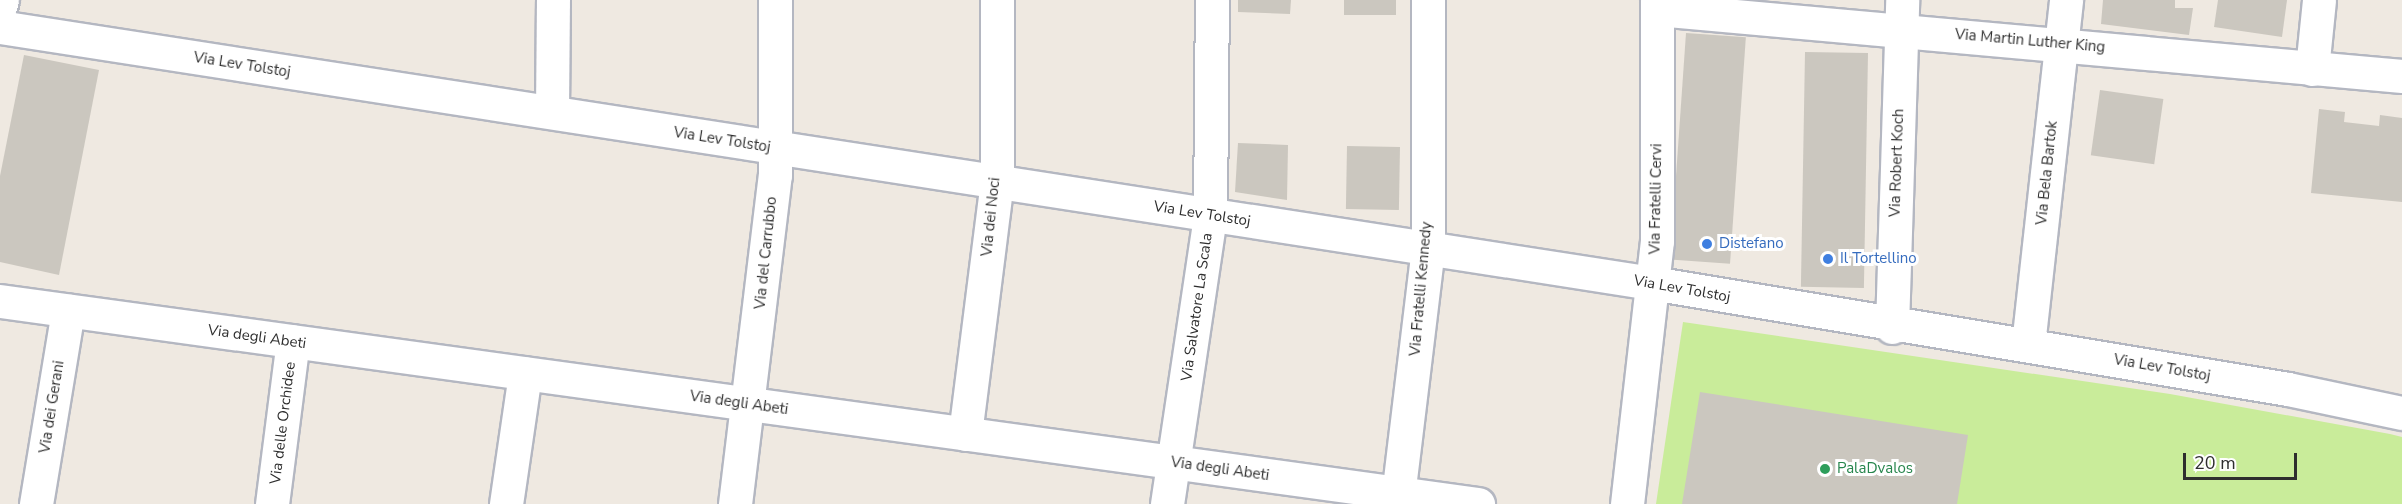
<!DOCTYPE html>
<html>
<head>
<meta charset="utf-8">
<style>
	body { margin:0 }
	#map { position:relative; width:2402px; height:504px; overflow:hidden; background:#efe9e1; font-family:"Nunito Sans",sans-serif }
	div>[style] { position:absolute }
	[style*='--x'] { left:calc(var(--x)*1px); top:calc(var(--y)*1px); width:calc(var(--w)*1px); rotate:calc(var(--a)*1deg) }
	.pitch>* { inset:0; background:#c9ec9a }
	.building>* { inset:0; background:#cbc7bf; transform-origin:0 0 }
	.roads { filter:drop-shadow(2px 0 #b4b7c1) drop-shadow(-2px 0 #b4b7c1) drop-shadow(0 2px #b4b7c1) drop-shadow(0 -2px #b4b7c1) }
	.street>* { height:33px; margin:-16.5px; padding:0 16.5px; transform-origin:16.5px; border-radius:16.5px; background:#fff }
	.secondary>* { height:33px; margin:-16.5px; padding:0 16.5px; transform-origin:16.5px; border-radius:16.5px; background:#fff }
	.dots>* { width:16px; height:16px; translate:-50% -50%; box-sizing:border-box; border:3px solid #fff; border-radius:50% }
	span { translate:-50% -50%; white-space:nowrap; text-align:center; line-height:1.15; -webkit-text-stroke:6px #fff; paint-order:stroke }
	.street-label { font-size:15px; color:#2e2e2e }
	.shop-label { font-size:15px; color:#366cbe }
	.left { translate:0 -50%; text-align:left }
	.leisure-label { font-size:15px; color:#27864d }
	.scale { position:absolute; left:2183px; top:453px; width:114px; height:27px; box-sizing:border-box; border:3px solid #2e2e2e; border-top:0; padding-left:8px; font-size:18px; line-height:21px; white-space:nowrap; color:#2e2e2e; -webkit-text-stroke:4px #fff; paint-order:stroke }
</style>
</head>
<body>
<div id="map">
	<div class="pitch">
		<div style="clip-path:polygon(1683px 322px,2170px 394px,2390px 434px,2402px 437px,2402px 504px,1656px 504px)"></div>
	</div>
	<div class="building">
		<div style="clip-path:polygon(1238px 0,1291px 0,1290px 14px,1238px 12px)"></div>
		<div style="left:1344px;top:0;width:52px;height:15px"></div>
		<div style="clip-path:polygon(2103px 0,2175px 0,2175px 8px,2193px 8px,2189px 35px,2101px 24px)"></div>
		<div style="clip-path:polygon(2218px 0,2287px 0,2282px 37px,2214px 27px)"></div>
		<div style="left:1686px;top:33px;width:60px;height:227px;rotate:4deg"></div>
		<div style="left:1868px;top:53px;width:235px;height:63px;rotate:91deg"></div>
		<div style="clip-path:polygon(24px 55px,99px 70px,59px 275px,0 262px,0 176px)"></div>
		<div style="left:2100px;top:90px;width:64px;height:66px;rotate:8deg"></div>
		<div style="clip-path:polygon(2319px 109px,2345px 112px,2344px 122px,2379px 126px,2380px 115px,2402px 118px,2402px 202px,2311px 193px)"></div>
		<div style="clip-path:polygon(1238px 143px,1288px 145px,1287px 200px,1235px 192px)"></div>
		<div style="left:1347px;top:146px;width:53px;height:63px;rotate:1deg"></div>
		<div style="clip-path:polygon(1700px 392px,1968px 435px,1957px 504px,1682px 504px)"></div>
	</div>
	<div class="roads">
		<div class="street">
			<div style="--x:1657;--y:9;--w:748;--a:5.14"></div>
			<div style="--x:0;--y:27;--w:1672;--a:8.81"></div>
			<div style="--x:1652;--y:283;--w:645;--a:9.46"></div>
			<div style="--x:2288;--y:389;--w:116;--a:11.9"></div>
			<div style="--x:2312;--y:69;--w:69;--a:-84.2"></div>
			<div style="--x:552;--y:112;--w:112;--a:-89.5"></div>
			<div style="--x:0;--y:301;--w:1492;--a:7.82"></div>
			<div style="--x:1892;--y:327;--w:327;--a:-88.2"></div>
			<div style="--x:2028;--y:345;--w:347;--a:-83.7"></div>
			<div style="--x:965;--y:434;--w:255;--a:-82.8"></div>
			<div style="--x:997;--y:181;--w:181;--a:-90"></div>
			<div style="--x:36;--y:504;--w:196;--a:-80.6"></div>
			<div style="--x:272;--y:504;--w:164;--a:-82.7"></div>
			<div style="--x:506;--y:504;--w:132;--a:-81.7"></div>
			<div style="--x:735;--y:504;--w:331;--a:-83.1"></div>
			<div style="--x:775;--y:175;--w:175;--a:-90"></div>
			<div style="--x:1167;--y:504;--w:291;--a:-81.5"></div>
			<div style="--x:1210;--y:216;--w:216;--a:-89.5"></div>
			<div style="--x:1397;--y:504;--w:258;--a:-83.1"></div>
			<div style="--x:1428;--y:248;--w:248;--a:-90"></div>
			<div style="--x:1627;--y:504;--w:265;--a:-83.5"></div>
			<div style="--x:1657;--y:241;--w:241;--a:-90"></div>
		</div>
		<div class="secondary">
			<div style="--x:0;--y:6;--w:6;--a:-72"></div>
		</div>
	</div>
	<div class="dots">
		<div style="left:1707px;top:244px;background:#3f7fe0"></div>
		<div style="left:1828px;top:259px;background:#3f7fe0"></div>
		<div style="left:1825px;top:469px;background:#2e9e5b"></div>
	</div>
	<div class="street-label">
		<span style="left:2030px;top:41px;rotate:5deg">Via Martin Luther King</span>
		<span style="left:242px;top:65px;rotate:9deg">Via Lev Tolstoj</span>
		<span style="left:722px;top:140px;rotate:9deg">Via Lev Tolstoj</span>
		<span style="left:1897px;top:163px;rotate:-88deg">Via Robert Koch</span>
		<span style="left:2047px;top:173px;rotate:-84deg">Via Bela Bartok</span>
		<span style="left:1656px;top:199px;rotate:-89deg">Via Fratelli Cervi</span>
		<span style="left:1202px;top:214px;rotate:9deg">Via Lev Tolstoj</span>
		<span style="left:991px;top:217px;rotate:-84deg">Via dei Noci</span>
		<span style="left:766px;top:253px;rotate:-84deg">Via del Carrubbo</span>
		<span style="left:1421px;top:289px;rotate:-85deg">Via Fratelli Kennedy</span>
		<span style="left:1682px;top:289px;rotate:10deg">Via Lev Tolstoj</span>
		<span style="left:1197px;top:307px;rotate:-82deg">Via Salvatore La Scala</span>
		<span style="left:257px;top:337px;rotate:8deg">Via degli Abeti</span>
		<span style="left:2162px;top:368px;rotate:10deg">Via Lev Tolstoj</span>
		<span style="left:739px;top:403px;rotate:8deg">Via degli Abeti</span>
		<span style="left:52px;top:407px;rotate:-81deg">Via dei Gerani</span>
		<span style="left:283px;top:423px;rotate:-83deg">Via delle Orchidee</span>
		<span style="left:1220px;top:469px;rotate:8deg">Via degli Abeti</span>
	</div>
	<div class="shop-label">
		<span class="left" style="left:1719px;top:244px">Distefano</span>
		<span class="left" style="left:1840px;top:259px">Il Tortellino</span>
	</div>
	<div class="leisure-label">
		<span class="left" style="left:1837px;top:469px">PalaDvalos</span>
	</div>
	<div class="scale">20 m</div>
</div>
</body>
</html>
